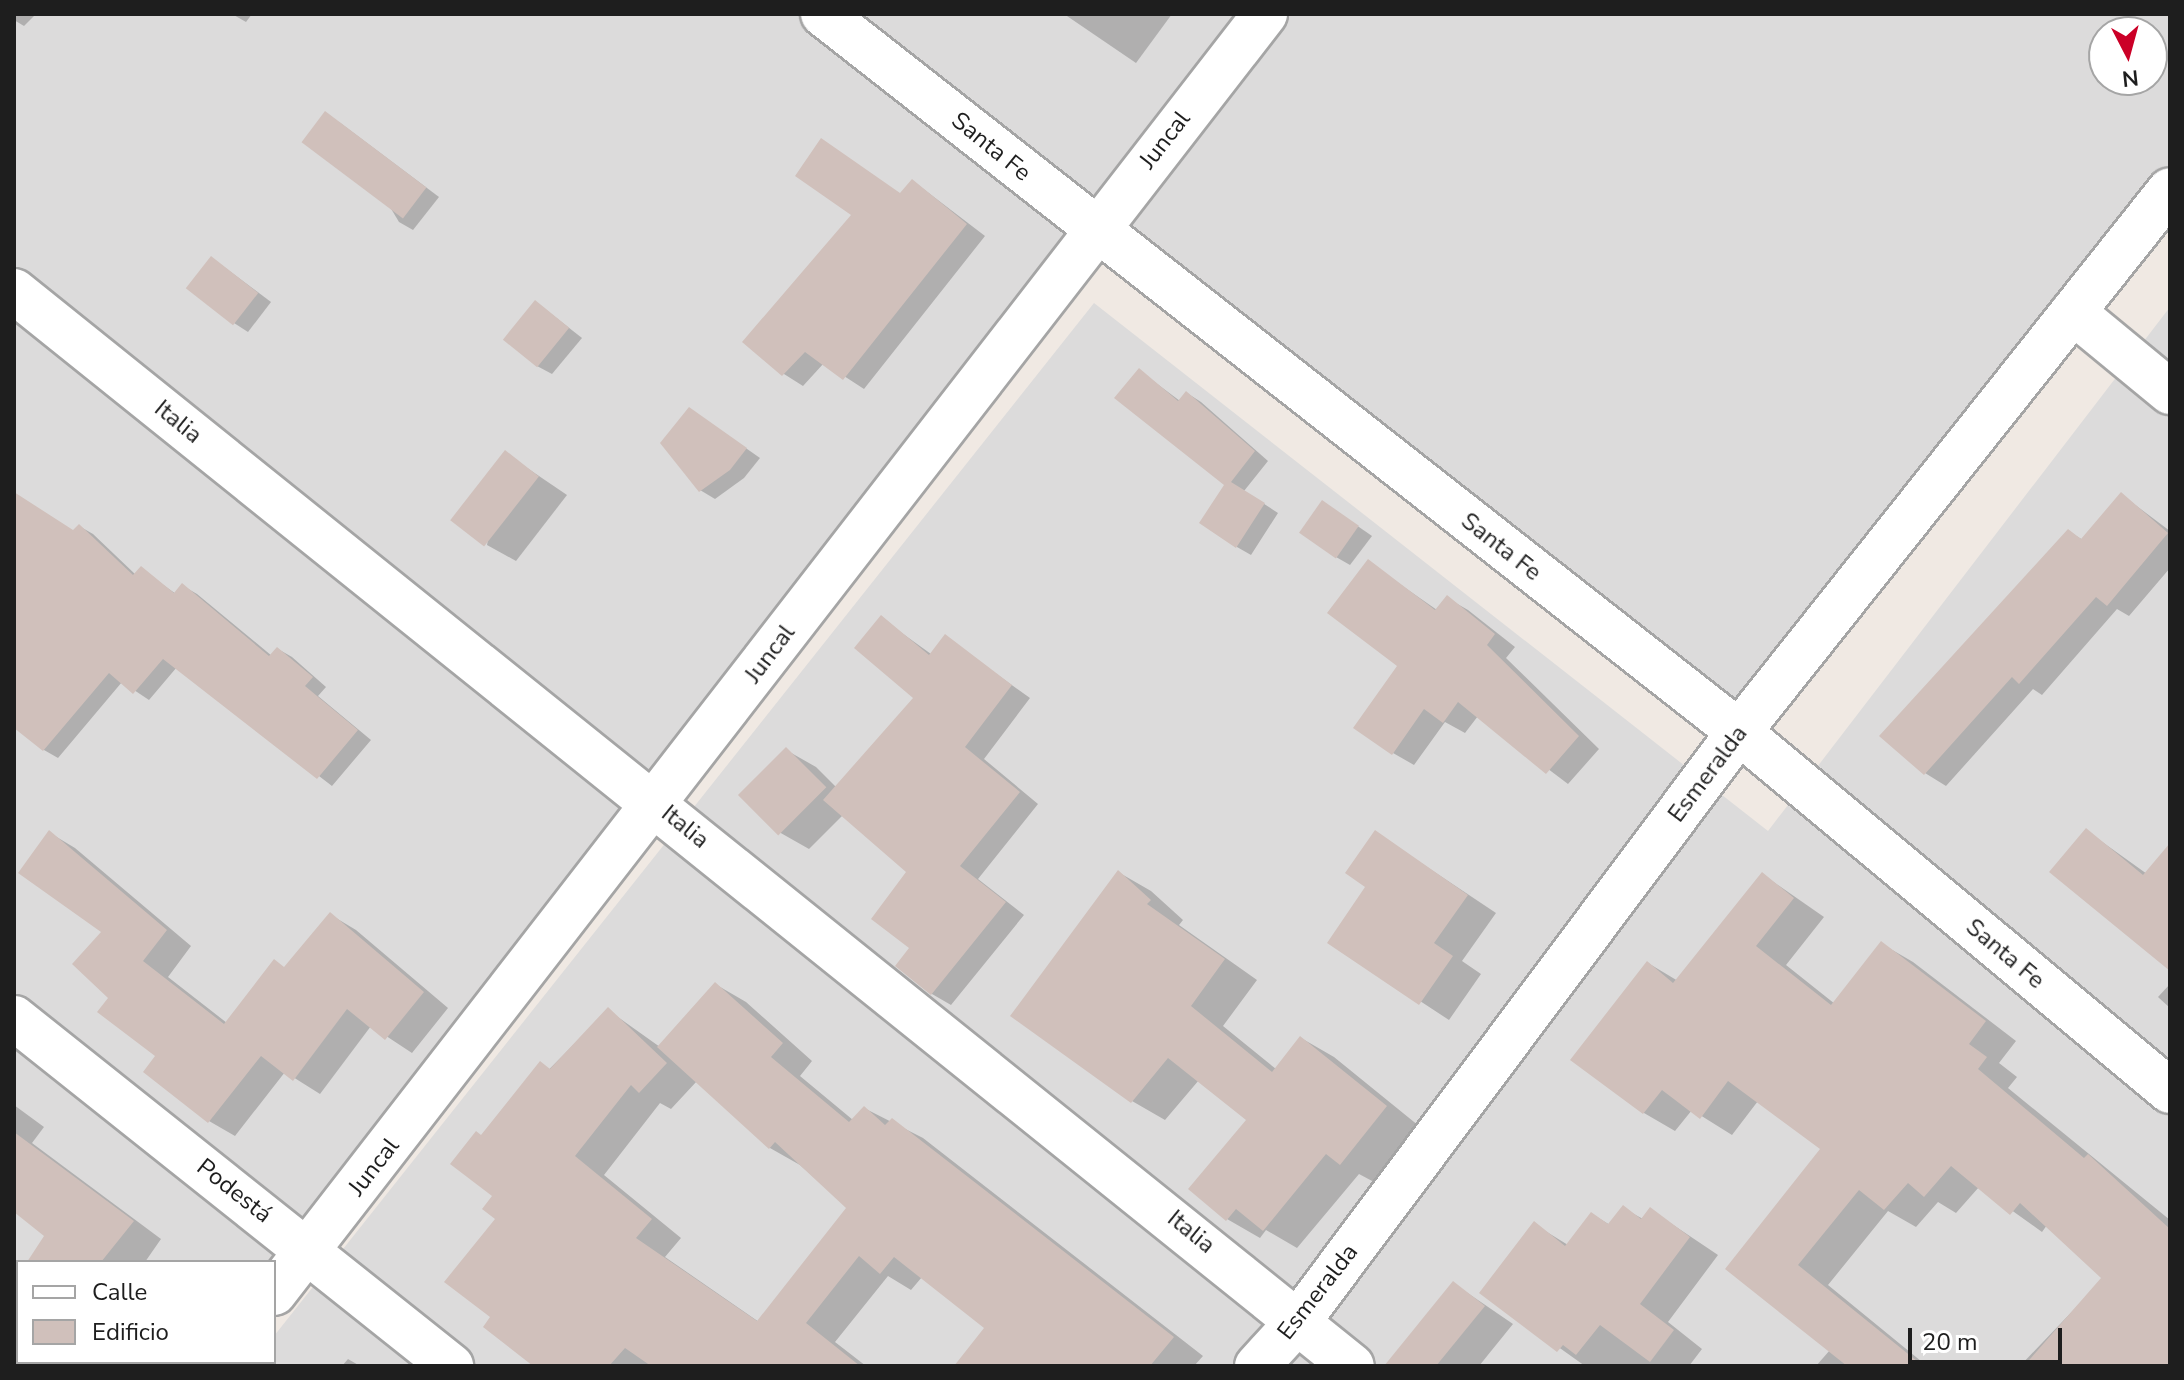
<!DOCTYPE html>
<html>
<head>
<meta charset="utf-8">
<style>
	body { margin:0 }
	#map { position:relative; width:2184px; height:1380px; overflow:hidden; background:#f0e9e3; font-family:"Nunito Sans",sans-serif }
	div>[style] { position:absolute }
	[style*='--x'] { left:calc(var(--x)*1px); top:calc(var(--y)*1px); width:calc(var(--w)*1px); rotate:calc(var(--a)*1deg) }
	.residential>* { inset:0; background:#dcdbdb }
	.shadow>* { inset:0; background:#0003 }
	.building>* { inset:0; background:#d0c0bb; transform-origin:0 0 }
	.roads { filter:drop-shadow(2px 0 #a5a5a5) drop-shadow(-2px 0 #a5a5a5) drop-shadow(0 2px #a5a5a5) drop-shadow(0 -2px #a5a5a5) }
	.street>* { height:44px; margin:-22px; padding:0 22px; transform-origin:22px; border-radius:22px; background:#fff }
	span { translate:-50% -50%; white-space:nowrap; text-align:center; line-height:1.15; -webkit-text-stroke:6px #fff; paint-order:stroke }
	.street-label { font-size:24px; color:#1e1e1e }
	.frame { position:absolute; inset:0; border:16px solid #1e1e1e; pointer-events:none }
	.legend { position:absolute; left:16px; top:1260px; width:260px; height:104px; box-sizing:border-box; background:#fff; border:2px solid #a5a5a5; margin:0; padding:10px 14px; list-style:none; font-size:24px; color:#1e1e1e }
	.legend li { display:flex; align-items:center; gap:16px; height:40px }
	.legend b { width:40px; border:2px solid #a5a5a5 }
	.north { position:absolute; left:2088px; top:16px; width:80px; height:80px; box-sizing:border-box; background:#fff; border:2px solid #a5a5a5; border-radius:50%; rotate:174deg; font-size:22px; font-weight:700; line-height:32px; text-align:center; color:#1e1e1e }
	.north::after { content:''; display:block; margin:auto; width:28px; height:36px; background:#cb0027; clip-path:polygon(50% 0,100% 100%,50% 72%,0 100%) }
	.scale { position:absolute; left:1908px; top:1328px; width:154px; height:36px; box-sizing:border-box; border:4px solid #1e1e1e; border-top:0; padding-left:10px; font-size:24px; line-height:28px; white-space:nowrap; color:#1e1e1e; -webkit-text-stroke:6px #fff; paint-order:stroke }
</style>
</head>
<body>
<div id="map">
	<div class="residential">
		<div style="clip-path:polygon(evenodd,14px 14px,2170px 14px,2170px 190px,1739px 732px,1094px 230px,274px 1262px,18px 1262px,18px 1362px,217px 1362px,213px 1366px,14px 1366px,14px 14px,2104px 32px,2152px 32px,2152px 80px,2104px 80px,2104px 32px)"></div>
		<div style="clip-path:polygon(1094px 303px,1768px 831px,2170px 307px,2170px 1366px,250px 1366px,274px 1362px,274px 1336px)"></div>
	</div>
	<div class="shadow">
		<div style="clip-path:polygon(14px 14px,36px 14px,24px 26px,14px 20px)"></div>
		<div style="clip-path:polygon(232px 14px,252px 14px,246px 22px)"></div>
		<div style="clip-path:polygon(1064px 14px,1172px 14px,1136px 63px)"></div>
		<div style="clip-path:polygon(339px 122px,439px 197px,413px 230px,399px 222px)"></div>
		<div style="clip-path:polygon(913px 181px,985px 236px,864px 389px,824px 363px,803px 386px,784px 374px,745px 341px,854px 215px,907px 201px)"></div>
		<div style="clip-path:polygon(212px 258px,271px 302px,248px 332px,234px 323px)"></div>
		<div style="clip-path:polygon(536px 302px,582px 338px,552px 374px,537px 366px)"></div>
		<div style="clip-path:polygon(1140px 371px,1180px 401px,1187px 393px,1201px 402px,1268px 461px,1244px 491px,1278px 513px,1251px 555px,1237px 547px,1226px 485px)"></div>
		<div style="clip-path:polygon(690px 409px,760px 458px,744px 478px,715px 499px,700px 490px)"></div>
		<div style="clip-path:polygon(505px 453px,567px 495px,516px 561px,487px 545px)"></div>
		<div style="clip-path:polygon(14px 494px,74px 532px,79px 526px,93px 534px,136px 575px,141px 569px,176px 594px,183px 586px,197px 594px,272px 656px,278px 649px,292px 657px,326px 687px,318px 696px,371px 740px,332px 786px,177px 667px,149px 700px,122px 682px,58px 758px,44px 750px,14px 725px)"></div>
		<div style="clip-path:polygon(2122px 495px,2170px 531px,2170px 568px,2129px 616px,2117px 609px,2042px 695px,2033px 689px,1946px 786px,1925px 773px,2068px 531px,2083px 540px)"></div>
		<div style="clip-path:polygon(1323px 502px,1372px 536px,1350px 565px,1336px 557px)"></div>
		<div style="clip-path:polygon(1368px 562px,1437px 610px,1447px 598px,1468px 610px,1515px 647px,1506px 658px,1599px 749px,1568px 784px,1478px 716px,1465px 733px,1445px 722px,1414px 765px,1393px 753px,1399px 666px)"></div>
		<div style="clip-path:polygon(881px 618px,931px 654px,945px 637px,1030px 698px,984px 759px,1038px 804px,978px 879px,1024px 915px,951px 1005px,932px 994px,912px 948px,909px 872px,843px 815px,809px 849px,779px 832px,786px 750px,816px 767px,836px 787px,916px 698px)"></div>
		<div style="clip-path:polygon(2087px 831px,2147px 874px,2170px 846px,2170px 969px)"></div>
		<div style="clip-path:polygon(50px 833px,75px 848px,191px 946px,168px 977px,227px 1023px,286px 968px,331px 915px,356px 930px,448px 1008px,412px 1053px,371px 1026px,320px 1094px,285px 1072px,235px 1136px,209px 1121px,111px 998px,104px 932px)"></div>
		<div style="clip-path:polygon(1376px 833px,1496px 913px,1462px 961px,1481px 974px,1449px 1020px,1330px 942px,1368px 886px)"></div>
		<div style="clip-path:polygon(1118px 872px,1151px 891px,1183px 920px,1179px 925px,1257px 980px,1223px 1026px,1276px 1069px,1301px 1038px,1334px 1057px,1419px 1126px,1374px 1182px,1359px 1174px,1297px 1248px,1266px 1230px,1260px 1238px,1227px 1219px,1249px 1120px,1199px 1080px,1165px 1120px,1132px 1101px)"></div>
		<div style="clip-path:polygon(1762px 874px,1824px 917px,1786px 965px,1835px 1004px,1882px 944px,1913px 962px,2016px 1041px,1999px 1063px,2017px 1077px,2008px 1088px,2170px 1220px,2170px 1366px,2020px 1366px,2104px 1278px,2047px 1225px,2042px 1232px,1979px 1187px,1956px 1213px,1938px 1202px,1916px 1227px,1888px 1211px,1828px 1285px,1927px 1366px,1816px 1366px,1830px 1350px,1728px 1269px,1823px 1148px,1758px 1101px,1732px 1135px,1692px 1110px,1675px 1131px,1644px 1113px,1648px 963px,1678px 981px)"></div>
		<div style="clip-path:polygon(evenodd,715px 984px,746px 1002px,812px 1061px,800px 1076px,853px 1120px,864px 1108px,923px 1138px,1203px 1356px,1194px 1366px,956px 1366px,987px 1328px,922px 1277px,911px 1290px,888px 1276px,835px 1342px,866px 1366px,533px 1366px,493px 1317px,497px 1219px,482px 1137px,608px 1010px,660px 1047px,715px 984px,697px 1081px,770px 1148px,800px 1165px,849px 1208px,759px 1322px,665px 1257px,681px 1238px,604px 1175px,660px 1103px,671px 1109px,697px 1081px)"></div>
		<div style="clip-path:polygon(2170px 984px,2170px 1008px,2158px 997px)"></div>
		<div style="clip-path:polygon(14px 1105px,44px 1127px,32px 1143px,161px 1239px,145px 1262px,29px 1262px,46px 1236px,14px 1209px)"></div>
		<div style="clip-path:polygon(1623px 1208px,1643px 1219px,1651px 1210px,1718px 1255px,1668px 1322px,1702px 1349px,1689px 1366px,1585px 1366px,1481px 1292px,1534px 1224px,1568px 1245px,1592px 1214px,1610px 1225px)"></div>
		<div style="clip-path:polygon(18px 1279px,18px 1362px,85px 1362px,82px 1366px,14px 1366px)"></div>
		<div style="clip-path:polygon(1453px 1283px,1513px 1324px,1479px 1366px,1408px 1366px)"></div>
		<div style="clip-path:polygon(348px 1359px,360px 1366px,342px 1366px)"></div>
	</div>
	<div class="building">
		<div style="left:325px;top:111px;width:127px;height:39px;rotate:37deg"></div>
		<div style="clip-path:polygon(821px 138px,900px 193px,912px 179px,967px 224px,843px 380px,805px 352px,782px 376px,742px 342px,851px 215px,795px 176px)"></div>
		<div style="left:211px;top:256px;width:60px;height:41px;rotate:38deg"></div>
		<div style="left:535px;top:300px;width:44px;height:51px;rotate:39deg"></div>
		<div style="clip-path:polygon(1139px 368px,1178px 401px,1186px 391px,1255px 451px,1231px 482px,1265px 503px,1236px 548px,1199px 523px,1224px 485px,1114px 398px)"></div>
		<div style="clip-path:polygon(689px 407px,747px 448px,730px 470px,699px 492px,660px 443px)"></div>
		<div style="left:505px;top:450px;width:43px;height:89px;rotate:38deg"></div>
		<div style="clip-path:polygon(14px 492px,73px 530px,79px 524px,133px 575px,141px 566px,174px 593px,182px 583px,269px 656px,277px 647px,313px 677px,305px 686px,358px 730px,317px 779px,163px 659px,133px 694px,109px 673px,43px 751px,14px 728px)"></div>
		<div style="clip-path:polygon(2121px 492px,2168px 533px,2107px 606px,2096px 597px,2019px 684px,2012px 677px,1924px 775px,1879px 736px,2068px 529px,2081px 539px)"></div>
		<div style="left:1322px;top:500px;width:45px;height:40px;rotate:35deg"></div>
		<div style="clip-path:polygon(1368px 559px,1435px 610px,1447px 595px,1495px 634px,1487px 645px,1579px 736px,1546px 774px,1458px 702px,1443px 723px,1424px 709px,1392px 755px,1353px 728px,1397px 666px,1327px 613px)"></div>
		<div style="clip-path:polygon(881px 615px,929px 655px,945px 634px,1012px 685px,965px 747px,1020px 792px,960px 866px,1006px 902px,931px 995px,895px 966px,909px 948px,871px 919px,906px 872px,823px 800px,913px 698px,854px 648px)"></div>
		<div style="left:786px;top:747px;width:57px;height:68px;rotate:45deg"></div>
		<div style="clip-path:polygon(2086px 828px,2143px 875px,2170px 843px,2170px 971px,2049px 872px)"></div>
		<div style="clip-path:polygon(49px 830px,167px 930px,143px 961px,224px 1024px,274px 959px,284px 967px,330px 912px,424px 992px,385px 1040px,347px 1009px,293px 1081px,261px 1056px,208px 1123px,143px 1072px,155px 1056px,97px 1012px,108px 998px,72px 964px,101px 932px,18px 873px)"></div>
		<div style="clip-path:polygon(1375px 830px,1468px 895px,1434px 943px,1453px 956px,1419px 1005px,1327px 943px,1365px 887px,1345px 873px)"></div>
		<div style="clip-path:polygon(1118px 870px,1151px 900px,1147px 904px,1225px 959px,1191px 1006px,1272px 1072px,1300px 1036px,1387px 1106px,1340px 1165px,1326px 1154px,1263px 1231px,1236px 1209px,1226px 1221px,1188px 1189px,1246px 1120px,1168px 1058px,1131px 1103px,1010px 1016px)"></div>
		<div style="clip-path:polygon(1762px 872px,1794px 898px,1756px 946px,1831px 1005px,1881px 941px,1986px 1021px,1969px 1044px,1987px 1057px,1978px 1069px,2084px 1158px,2088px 1154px,2170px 1229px,2170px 1366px,2024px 1366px,2101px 1278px,2020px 1203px,2010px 1215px,1951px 1166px,1924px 1197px,1908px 1183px,1884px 1210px,1859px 1190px,1798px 1265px,1923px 1366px,1847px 1366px,1725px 1269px,1820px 1149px,1728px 1081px,1700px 1119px,1662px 1090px,1643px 1114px,1570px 1060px,1647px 961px,1673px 983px)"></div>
		<div style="clip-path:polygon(715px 982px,783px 1043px,771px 1057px,849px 1122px,864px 1106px,885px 1125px,892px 1118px,1174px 1337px,1150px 1366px,954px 1366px,984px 1328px,894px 1257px,880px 1274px,859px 1256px,806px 1323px,860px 1366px,651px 1366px,625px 1348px,609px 1366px,533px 1366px,483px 1327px,490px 1317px,444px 1282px,495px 1219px,482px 1209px,492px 1196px,450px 1164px,476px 1131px,481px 1135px,540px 1061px,550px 1069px,608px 1007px,667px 1063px,639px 1093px,631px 1085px,575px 1156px,652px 1219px,636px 1238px,757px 1321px,846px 1208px,775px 1142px,769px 1149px,657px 1047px)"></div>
		<div style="clip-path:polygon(14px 1132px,134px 1221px,101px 1262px,27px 1262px,44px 1236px,14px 1212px)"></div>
		<div style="clip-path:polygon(1623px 1205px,1641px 1219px,1650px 1207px,1690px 1237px,1640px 1304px,1674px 1330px,1650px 1362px,1600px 1325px,1576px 1355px,1563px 1345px,1557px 1352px,1479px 1293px,1534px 1221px,1565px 1246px,1591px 1212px,1608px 1224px)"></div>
		<div style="clip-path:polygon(1453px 1281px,1485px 1306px,1436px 1366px,1384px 1366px)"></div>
	</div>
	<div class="roads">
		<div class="street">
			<div style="--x:823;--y:14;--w:1164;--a:38.09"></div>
			<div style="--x:1739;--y:732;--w:561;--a:39.79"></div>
			<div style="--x:14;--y:291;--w:1716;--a:38.78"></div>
			<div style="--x:2073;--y:312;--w:126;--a:39.5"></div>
			<div style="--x:14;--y:1018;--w:559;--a:38.53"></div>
			<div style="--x:274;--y:1293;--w:1618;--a:-52.23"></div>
			<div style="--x:213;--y:1366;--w:6;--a:-45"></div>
			<div style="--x:1257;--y:1366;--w:64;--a:-47.5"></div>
			<div style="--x:1300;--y:1319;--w:733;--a:-53.21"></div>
			<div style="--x:1739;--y:732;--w:692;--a:-51.51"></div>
		</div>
	</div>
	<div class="street-label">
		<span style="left:1165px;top:140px;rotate:-52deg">Juncal</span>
		<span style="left:991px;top:147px;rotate:39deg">Santa Fe</span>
		<span style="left:178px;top:422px;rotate:39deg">Italia</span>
		<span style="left:1501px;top:547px;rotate:38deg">Santa Fe</span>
		<span style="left:770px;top:654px;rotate:-53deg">Juncal</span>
		<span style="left:1708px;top:774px;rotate:-53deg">Esmeralda</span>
		<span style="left:685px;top:827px;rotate:39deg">Italia</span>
		<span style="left:2005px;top:954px;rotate:40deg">Santa Fe</span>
		<span style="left:374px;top:1167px;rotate:-52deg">Juncal</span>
		<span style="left:234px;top:1191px;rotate:38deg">Podestá</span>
		<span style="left:1191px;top:1232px;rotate:39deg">Italia</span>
		<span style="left:1318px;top:1292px;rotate:-52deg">Esmeralda</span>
	</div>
	<div class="frame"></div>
	<ul class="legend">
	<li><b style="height:10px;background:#fff"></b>Calle</li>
	<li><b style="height:22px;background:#d0c0bb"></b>Edificio</li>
	</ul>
	<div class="north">N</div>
	<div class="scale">20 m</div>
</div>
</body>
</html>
